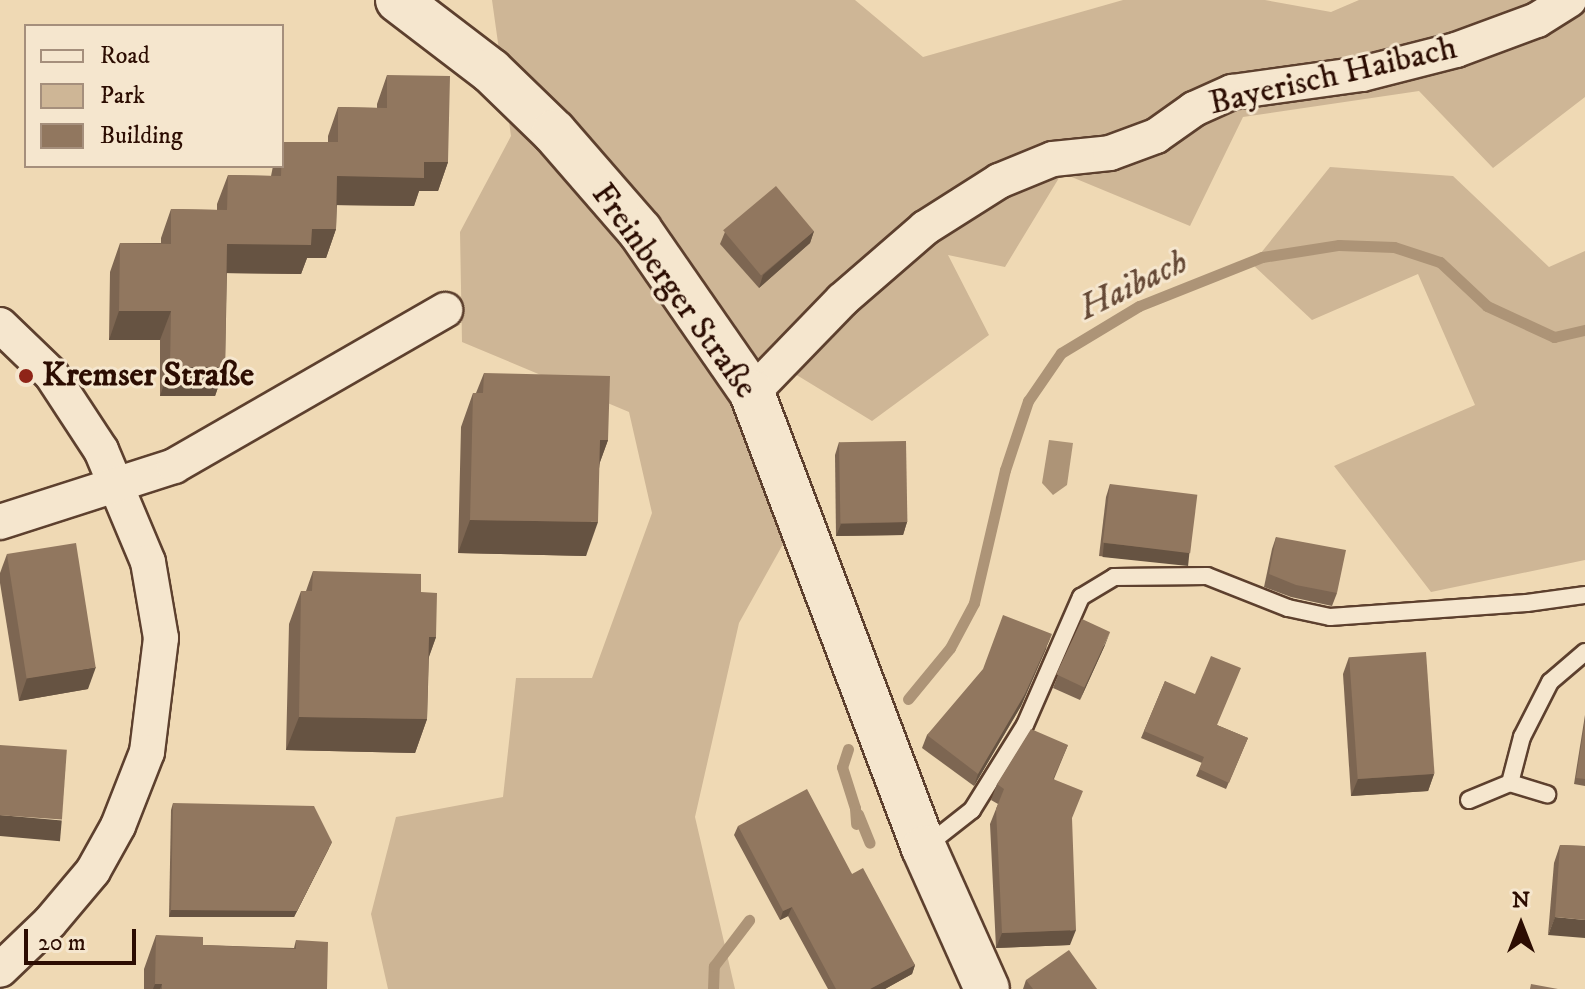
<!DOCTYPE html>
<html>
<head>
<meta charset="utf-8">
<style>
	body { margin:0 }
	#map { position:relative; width:1585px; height:989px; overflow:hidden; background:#efd9b4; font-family:"IM FELL DW Pica",serif }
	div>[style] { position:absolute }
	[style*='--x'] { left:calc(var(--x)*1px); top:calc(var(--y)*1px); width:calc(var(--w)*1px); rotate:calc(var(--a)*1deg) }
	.green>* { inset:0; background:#ceb696 }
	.water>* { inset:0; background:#ad9477 }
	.stream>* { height:11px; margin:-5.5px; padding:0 5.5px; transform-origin:5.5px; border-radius:5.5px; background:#ad9477 }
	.roads { filter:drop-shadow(2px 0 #5d402e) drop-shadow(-2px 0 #5d402e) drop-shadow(0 2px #5d402e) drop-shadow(0 -2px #5d402e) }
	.service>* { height:16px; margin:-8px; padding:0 8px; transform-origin:8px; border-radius:8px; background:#f5e6ce }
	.minor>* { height:34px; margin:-17px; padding:0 17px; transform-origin:17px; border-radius:17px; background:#f5e6ce }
	.secondary>* { height:44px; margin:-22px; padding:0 22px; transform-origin:22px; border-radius:22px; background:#f5e6ce }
	.wall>* { inset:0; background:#7d6652 }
	.shaded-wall>* { inset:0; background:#665342; transform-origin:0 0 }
	.building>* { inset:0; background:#91775f; transform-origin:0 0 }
	.dots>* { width:22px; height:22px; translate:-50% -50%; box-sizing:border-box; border:4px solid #f5e6ce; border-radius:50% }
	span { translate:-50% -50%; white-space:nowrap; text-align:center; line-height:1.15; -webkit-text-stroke:6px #f5e6ce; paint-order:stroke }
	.street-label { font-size:34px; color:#2c0d02 }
	.poi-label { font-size:34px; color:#2c0d02; font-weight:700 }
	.left { translate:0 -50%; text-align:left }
	.water-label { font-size:36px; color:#664a37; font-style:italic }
	.legend { position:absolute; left:24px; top:24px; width:260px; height:144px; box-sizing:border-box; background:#f5e6ce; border:2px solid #a58f7c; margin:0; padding:10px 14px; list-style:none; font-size:24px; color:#2c0d02 }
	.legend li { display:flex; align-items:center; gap:16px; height:40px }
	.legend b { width:40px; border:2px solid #a58f7c }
	.north { position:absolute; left:1481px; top:885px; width:80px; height:80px; -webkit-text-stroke:6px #f5e6ce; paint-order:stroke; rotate:0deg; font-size:22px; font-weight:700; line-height:32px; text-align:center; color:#2c0d02 }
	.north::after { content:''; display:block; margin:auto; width:28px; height:36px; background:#2c0d02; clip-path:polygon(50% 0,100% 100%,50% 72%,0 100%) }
	.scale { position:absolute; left:24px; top:929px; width:112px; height:36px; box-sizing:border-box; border:4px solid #2c0d02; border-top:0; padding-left:10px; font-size:24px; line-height:28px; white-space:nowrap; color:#2c0d02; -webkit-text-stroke:6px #f5e6ce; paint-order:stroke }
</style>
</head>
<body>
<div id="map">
	<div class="green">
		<div style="clip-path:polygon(492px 0,855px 0,923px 57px,1123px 0,1265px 0,1331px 12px,1359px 0,1585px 0,1585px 97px,1493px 168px,1419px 91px,1243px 117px,1190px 226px,1062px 173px,1005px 267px,948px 255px,989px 335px,872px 421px,795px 374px,729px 384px,787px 537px,739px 623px,695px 817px,735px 989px,388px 989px,371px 914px,396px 817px,503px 797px,516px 678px,592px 678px,652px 513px,629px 412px,462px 342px,460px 232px,511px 136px)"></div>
		<div style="clip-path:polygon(1330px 167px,1453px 176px,1549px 267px,1585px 251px,1585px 560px,1431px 592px,1334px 466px,1475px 405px,1418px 274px,1312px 320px,1252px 264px)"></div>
	</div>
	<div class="water">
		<div style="clip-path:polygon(1049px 440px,1073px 443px,1067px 485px,1053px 495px,1042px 483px)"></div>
	</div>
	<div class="stream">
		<div style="--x:908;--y:699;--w:66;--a:-50.5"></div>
		<div style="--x:950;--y:648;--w:51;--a:-61.9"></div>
		<div style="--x:974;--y:603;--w:137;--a:-76.9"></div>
		<div style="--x:1005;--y:470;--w:73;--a:-71.6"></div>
		<div style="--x:1028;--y:401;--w:58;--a:-55.5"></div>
		<div style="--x:1061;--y:353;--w:91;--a:-31.1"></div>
		<div style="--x:1139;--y:306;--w:132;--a:-21.7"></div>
		<div style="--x:1262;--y:257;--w:78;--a:-8.9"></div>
		<div style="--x:1339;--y:245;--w:55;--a:2.1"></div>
		<div style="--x:1394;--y:247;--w:48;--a:18.1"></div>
		<div style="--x:1440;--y:262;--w:64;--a:43.1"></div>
		<div style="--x:1487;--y:306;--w:74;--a:24.8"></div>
		<div style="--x:1554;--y:337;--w:32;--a:-13"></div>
		<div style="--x:848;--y:749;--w:19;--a:108"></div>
		<div style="--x:842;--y:767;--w:43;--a:72.4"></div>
		<div style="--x:855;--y:808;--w:16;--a:86"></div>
		<div style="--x:858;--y:814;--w:31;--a:68"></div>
		<div style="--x:713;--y:989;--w:23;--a:-88"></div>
		<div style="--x:714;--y:966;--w:58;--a:-52.7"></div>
	</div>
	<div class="roads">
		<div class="service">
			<div style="--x:1510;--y:783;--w:39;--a:17"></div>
			<div style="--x:1469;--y:800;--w:44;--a:-22.5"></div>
			<div style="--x:1510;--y:783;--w:48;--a:-75.4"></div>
			<div style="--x:1522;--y:737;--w:62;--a:-63"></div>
			<div style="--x:1550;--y:682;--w:46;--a:-40.6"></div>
			<div style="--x:925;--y:847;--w:60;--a:-38.2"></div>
			<div style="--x:972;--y:810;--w:100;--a:-58.1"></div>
			<div style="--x:1025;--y:725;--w:140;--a:-66.4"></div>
			<div style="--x:1081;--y:597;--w:39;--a:-31"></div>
			<div style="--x:1114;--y:577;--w:93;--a:-0.6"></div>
			<div style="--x:1207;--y:576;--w:87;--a:21.6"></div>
			<div style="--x:1288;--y:608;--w:43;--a:12.1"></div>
			<div style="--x:1330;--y:617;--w:197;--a:-4.1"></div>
			<div style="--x:1527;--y:603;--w:59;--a:-7.9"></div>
		</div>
		<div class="minor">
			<div style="--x:0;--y:325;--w:71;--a:43.9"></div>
			<div style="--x:51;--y:374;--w:91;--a:56.7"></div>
			<div style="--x:101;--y:450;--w:121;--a:67.2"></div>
			<div style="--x:148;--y:562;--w:77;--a:80.3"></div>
			<div style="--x:161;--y:638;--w:115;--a:97"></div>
			<div style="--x:147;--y:752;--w:79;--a:111.4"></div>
			<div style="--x:118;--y:826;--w:51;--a:119.1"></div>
			<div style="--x:93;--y:871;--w:67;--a:130.1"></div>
			<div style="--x:50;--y:922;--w:69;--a:136.2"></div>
			<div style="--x:752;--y:393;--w:129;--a:-45.9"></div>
			<div style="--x:842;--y:300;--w:110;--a:-40.9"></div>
			<div style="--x:925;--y:228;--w:88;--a:-32.4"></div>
			<div style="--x:999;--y:181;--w:58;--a:-22.2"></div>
			<div style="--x:1053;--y:159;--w:57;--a:-6"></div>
			<div style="--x:1110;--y:153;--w:49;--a:-20.3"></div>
			<div style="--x:1156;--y:136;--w:47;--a:-35.4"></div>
			<div style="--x:1194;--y:109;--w:42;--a:-24.1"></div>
			<div style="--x:1232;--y:92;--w:131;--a:-7.9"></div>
			<div style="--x:1362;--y:74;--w:97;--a:-14.3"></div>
			<div style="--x:1456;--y:50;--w:86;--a:-20.3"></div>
			<div style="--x:1537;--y:20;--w:38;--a:-32"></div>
			<div style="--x:0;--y:522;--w:183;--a:-17.8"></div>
			<div style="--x:174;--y:466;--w:313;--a:-29.9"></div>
		</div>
		<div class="secondary">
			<div style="--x:398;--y:0;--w:117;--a:37.4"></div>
			<div style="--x:491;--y:71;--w:88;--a:44.1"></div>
			<div style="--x:554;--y:132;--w:131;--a:49"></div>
			<div style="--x:640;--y:231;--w:197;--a:55.3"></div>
			<div style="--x:752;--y:393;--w:486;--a:69.3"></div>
			<div style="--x:924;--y:848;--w:154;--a:65.9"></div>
		</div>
	</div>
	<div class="wall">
		<div style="clip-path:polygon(387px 75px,448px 162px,438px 191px,419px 191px,414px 206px,337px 205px,336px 229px,326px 258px,307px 258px,301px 274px,227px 273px,225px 367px,215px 396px,160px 396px,160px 340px,109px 340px,110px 272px,120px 243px,161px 243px,161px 238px,171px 209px,217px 210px,217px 204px,228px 175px,271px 176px,273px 166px,282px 166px,328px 142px,328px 136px,338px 107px,377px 108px,377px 104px)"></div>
		<div style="clip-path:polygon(814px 231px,810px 243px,759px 288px,720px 244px,725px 232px)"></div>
		<div style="clip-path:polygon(484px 373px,608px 440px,600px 462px,586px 556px,458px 553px,461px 427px,473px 393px,476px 393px)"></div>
		<div style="clip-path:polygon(839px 442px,907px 522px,903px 535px,836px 536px,835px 455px)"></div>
		<div style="clip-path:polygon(1110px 484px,1186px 565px,1099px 556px,1106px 497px)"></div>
		<div style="clip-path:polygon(1276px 537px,1337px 593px,1332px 606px,1291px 597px,1264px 587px,1272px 549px)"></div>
		<div style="clip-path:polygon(7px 554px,88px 689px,19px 701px,0 583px,0 573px)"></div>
		<div style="clip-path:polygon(313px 571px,421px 592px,436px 637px,429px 656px,427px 719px,415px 753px,286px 750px,289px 624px,301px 591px,306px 591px)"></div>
		<div style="clip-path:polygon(1105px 645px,1080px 700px,1053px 688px,1058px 675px)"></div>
		<div style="clip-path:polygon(1047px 647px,1021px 706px,974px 786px,922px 748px,927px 735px)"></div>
		<div style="clip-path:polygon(1349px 657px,1434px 774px,1428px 791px,1351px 796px,1343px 674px)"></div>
		<div style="clip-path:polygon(1165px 681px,1217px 725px,1248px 738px,1226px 789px,1196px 776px,1202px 763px,1141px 738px)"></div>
		<div style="clip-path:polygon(1585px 715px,1585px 786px,1574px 784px)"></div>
		<div style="clip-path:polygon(1068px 745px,1054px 779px,1072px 819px,1070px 945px,996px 948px,990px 824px,998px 804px,991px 800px,997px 784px)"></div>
		<div style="clip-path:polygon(173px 803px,329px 848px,294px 917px,169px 917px,171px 810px)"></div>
		<div style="clip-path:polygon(738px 826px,852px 874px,915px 965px,912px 974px,885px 989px,828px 989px,788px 916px,780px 920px,734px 835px)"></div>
		<div style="clip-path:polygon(1560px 845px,1585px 846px,1548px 935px,1554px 863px)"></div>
		<div style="clip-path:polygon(156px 935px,203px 945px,294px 948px,296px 940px,327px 989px,144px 989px,144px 969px)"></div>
		<div style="clip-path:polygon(1026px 980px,1097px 989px,1023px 989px)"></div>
	</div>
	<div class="shaded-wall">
		<div style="clip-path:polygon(424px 162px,448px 162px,438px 191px,419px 191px,414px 206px,327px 205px,337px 176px)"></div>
		<div style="clip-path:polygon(312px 229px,336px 229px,326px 258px,307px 258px,301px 274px,217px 273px,227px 244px)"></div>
		<div style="clip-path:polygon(814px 231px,810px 243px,759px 288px,763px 275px)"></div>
		<div style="clip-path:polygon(119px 311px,171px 311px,160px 340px,109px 340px)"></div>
		<div style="clip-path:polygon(170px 367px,225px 367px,215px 396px,160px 396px)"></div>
		<div style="clip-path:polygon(600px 440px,608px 440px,596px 473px)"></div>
		<div style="clip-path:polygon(470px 520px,598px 522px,586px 556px,458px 553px)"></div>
		<div style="clip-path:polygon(907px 522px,903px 535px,836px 536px,841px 524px)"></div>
		<div style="left:1104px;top:543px;width:86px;height:14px;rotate:6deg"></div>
		<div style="clip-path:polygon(1110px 632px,1105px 645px,1080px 700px,1085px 687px)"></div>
		<div style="clip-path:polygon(1052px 634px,1021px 706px,974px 786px,978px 774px)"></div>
		<div style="clip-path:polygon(429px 637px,436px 637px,424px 671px)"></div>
		<div style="clip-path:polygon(96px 667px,88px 689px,19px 701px,27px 678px)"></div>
		<div style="clip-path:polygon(299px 717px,427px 719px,415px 753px,286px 750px)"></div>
		<div style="clip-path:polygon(1434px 774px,1428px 791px,1351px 796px,1358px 779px)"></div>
		<div style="left:0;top:815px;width:62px;height:21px;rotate:5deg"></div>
		<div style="clip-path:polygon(332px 842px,294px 917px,169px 917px,171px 910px)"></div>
		<div style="clip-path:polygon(792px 907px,788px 916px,780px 920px,783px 911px)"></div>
		<div style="clip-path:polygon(1555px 917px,1585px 920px,1585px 938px,1548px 935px)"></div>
		<div style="clip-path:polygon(1076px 930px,1070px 945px,996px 948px,1002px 933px)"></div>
		<div style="clip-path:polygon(915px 965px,912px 974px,885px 989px,870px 989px)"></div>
		<div style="clip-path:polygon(155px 984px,162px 984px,160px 989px,153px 989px)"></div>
	</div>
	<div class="building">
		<div style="clip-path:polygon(387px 75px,450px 76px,448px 162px,424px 162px,424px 178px,337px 176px,336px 229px,312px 229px,311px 245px,227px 244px,225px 367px,170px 367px,171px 311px,119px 311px,120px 243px,171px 244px,171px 209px,227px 210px,228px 175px,281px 176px,282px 142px,338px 142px,338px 107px,387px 108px)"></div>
		<div style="left:776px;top:186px;width:59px;height:69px;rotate:50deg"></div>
		<div style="clip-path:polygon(484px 373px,610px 376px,608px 440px,600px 440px,598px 522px,470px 520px,473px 393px,483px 393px)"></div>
		<div style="left:906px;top:441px;width:81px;height:67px;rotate:89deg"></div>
		<div style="left:1110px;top:484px;width:88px;height:59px;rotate:7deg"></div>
		<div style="clip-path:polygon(1276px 537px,1346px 550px,1337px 593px,1296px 585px,1269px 574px)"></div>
		<div style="left:76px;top:543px;width:126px;height:70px;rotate:81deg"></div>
		<div style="clip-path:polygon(313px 571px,421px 574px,421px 592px,437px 593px,436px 637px,429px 637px,427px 719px,299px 717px,301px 591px,312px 591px)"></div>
		<div style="clip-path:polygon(1003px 615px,1052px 634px,1025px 694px,978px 774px,927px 735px,983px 669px)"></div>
		<div style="left:1082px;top:619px;width:31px;height:61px;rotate:25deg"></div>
		<div style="left:1426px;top:652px;width:122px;height:77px;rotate:86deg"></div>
		<div style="clip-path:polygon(1211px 656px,1241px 668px,1217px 725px,1248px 738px,1229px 783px,1199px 769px,1204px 757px,1144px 731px,1165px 681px,1195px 694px)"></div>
		<div style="clip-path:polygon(1585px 721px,1585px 779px,1576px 778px)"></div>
		<div style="clip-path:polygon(1031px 729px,1068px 745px,1053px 779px,1083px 791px,1072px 818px,1076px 930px,1002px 933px,996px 809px,1004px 789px,997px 784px)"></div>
		<div style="left:0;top:745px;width:67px;height:70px;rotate:4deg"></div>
		<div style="clip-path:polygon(807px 789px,852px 874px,863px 868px,915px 965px,870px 989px,836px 989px,792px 907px,783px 911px,738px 826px)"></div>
		<div style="clip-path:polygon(173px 803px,314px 806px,332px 842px,297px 911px,171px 910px)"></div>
		<div style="clip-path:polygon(1560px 845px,1585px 846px,1585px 920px,1555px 917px)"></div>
		<div style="clip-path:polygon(156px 935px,203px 937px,203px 945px,296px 949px,296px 940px,328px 942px,327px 989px,162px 989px,162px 984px,155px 984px)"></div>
		<div style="clip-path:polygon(1069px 950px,1097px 989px,1033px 989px,1026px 980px)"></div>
		<div style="clip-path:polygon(1531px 984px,1558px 989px,1530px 989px)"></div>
	</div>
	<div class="dots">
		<div style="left:26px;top:376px;background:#8f2418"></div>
	</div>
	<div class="street-label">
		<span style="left:1333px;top:76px;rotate:-13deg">Bayerisch Haibach</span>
		<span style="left:674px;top:291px;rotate:54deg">Freinberger Straße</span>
	</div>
	<div class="poi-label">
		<span class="left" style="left:42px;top:376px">Kremser Straße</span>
	</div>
	<div class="water-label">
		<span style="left:1133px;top:285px;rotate:-26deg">Haibach</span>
	</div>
	<ul class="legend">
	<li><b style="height:10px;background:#f5e6ce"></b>Road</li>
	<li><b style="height:22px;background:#ceb696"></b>Park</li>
	<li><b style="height:22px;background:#91775f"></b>Building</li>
	</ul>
	<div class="north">N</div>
	<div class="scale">20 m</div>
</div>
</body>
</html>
